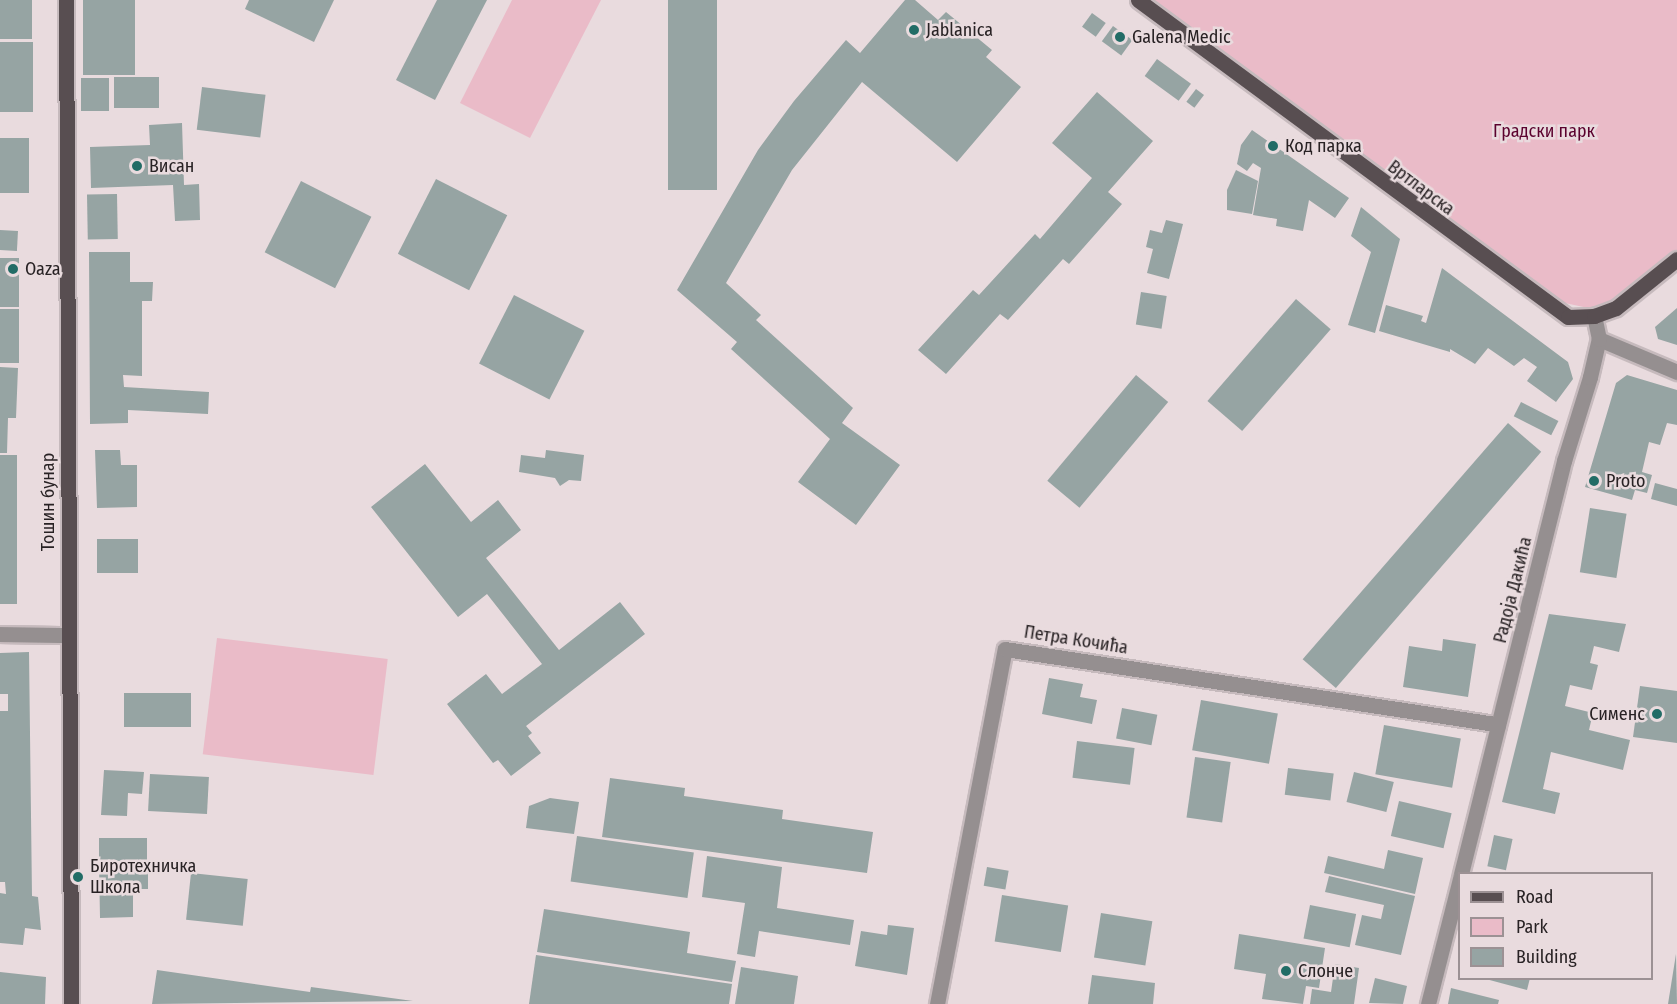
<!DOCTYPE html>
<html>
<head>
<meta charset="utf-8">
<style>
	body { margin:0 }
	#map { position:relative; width:1677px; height:1004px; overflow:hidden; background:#e9dbde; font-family:"Fira Sans Condensed",sans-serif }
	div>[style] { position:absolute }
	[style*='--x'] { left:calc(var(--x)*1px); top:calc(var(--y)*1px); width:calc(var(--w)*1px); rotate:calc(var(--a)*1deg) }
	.green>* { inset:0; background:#eabbc8; transform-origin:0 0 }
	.building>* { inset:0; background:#96a4a3; transform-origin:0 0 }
	.roads { filter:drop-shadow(2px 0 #c6babd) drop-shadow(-2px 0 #c6babd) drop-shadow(0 2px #c6babd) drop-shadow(0 -2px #c6babd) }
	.minor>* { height:15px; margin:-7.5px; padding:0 7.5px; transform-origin:7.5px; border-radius:7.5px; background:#958f90 }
	.major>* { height:15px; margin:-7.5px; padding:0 7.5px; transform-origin:7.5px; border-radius:7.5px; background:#584e51 }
	.dots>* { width:16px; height:16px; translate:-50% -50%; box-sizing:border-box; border:3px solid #e9dbde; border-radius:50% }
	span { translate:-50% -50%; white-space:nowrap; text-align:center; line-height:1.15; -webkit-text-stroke:5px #e9dbde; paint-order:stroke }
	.poi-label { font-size:18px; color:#282224 }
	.left { translate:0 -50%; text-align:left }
	.right { translate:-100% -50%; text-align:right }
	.park-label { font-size:18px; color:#5b022e }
	.street-label { font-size:18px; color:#282224 }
	.legend { position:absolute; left:1458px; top:872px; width:195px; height:108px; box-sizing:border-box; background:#e9dbde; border:2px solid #9c9194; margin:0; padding:8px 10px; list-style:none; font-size:18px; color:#282224 }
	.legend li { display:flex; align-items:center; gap:12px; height:30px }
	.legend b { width:30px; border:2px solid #9c9194 }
</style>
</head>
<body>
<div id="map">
	<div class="green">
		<div style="clip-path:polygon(512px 0,601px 0,530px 138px,460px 103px)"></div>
		<div style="clip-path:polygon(1138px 0,1677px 0,1677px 259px,1650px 282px,1593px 309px,1560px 302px)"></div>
		<div style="left:217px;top:638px;width:172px;height:117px;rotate:7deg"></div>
	</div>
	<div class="building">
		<div style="left:0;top:0;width:32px;height:39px"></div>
		<div style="left:83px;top:0;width:52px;height:75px"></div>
		<div style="clip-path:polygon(249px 0,334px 0,314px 42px,245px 9px)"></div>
		<div style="clip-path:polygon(437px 0,487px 0,435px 100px,396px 80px)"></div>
		<div style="left:668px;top:0;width:49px;height:190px"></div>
		<div style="clip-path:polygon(905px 0,915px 0,938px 20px,946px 12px,992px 50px,986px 57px,1021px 87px,957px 162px,862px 82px,792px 170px,726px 283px,761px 315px,756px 320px,853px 408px,842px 423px,900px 465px,856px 525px,798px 482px,830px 439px,731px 349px,737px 342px,677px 290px,758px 150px,794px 101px,846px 40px,860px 53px)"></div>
		<div style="left:1092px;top:13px;width:17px;height:17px;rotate:36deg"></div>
		<div style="left:1113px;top:26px;width:24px;height:19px;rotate:36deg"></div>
		<div style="left:0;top:42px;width:33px;height:70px"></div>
		<div style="left:1157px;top:59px;width:42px;height:21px;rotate:36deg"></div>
		<div style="left:159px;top:77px;width:31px;height:45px;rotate:90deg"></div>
		<div style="left:81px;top:78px;width:28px;height:33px"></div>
		<div style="left:202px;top:87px;width:64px;height:43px;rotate:7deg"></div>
		<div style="left:1196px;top:89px;width:10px;height:16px;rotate:37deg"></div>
		<div style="clip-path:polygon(1097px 92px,1153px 141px,1108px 192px,1122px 204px,1069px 264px,1063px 259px,1008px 320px,1000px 314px,946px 374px,918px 350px,973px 290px,979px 295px,1035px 234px,1040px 239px,1092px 178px,1052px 143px)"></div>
		<div style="clip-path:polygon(182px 123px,184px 185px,199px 184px,200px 220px,175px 221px,173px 185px,91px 188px,90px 147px,150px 145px,149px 125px)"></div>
		<div style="clip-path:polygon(1252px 130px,1349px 198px,1335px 218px,1309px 200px,1303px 231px,1276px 226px,1277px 219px,1253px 215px,1261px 168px,1253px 163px,1247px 171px,1237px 164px,1241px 145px)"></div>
		<div style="left:0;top:138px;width:29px;height:55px"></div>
		<div style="clip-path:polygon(1236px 170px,1258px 181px,1252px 214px,1227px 210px,1227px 190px)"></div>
		<div style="left:436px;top:179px;width:80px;height:84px;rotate:27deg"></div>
		<div style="left:301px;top:181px;width:79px;height:80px;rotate:27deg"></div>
		<div style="left:117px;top:194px;width:45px;height:30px;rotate:89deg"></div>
		<div style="clip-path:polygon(1361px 207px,1400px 239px,1375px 333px,1348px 325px,1371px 252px,1351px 236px)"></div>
		<div style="clip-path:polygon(1166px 220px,1183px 224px,1169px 279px,1147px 273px,1153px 249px,1146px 247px,1150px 230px,1162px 233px)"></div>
		<div style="left:0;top:230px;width:18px;height:20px;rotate:3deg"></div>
		<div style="clip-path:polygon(89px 252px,130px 252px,130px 282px,153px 282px,152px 301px,142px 301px,142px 376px,123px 375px,124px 387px,209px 392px,208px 414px,128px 410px,128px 423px,90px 424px)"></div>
		<div style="left:0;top:258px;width:19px;height:49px"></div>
		<div style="clip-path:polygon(1442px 268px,1568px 362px,1573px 379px,1556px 402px,1527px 381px,1537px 367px,1524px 358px,1514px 366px,1488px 348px,1475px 364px,1450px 349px,1450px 352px,1379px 331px,1386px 305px,1423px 316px,1421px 321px,1426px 323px)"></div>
		<div style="left:1141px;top:292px;width:26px;height:33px;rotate:9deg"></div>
		<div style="left:514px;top:295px;width:79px;height:77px;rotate:27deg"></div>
		<div style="left:1296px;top:299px;width:46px;height:135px;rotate:41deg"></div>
		<div style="clip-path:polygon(1677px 308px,1677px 345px,1658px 339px,1655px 327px)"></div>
		<div style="left:0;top:309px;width:19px;height:54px"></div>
		<div style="clip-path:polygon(0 367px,18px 368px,16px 418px,8px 418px,7px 453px,0 453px)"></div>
		<div style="left:1136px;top:375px;width:42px;height:138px;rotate:40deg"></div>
		<div style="clip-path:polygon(1627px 375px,1677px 390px,1677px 425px,1667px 423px,1660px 445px,1649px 442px,1642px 472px,1652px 475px,1647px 493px,1635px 490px,1632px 500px,1585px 487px,1616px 383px)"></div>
		<div style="left:1521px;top:402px;width:42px;height:16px;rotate:27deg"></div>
		<div style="left:1508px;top:423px;width:44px;height:313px;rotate:41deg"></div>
		<div style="clip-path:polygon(95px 450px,120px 450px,121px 465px,137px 465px,137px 507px,97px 508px)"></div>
		<div style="clip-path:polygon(546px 450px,584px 455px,581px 481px,569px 480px,560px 486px,555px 478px,519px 472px,521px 455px,545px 458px)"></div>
		<div style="left:0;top:455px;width:17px;height:149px"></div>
		<div style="clip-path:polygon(425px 464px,471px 522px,498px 500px,521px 530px,486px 558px,559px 650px,620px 602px,645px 634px,526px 726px,532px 733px,528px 736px,541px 753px,511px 776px,498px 760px,493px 763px,447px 704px,486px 674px,502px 694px,542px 664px,487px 594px,458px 617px,371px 507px)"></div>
		<div style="clip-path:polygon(1655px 483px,1677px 489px,1677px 506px,1651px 499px)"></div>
		<div style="left:1590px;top:508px;width:37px;height:65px;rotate:9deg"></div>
		<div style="left:97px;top:539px;width:41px;height:34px"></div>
		<div style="clip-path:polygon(1549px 614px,1626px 624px,1619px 652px,1594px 646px,1590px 663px,1598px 665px,1592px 690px,1570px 685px,1565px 706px,1593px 713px,1589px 730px,1630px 740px,1623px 770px,1551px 752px,1543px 789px,1560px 793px,1555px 814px,1502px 802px)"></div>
		<div style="clip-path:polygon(1443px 639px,1476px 644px,1468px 697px,1403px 687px,1409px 646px,1442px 651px)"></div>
		<div style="clip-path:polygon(29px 652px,32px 896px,38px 897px,41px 930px,25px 928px,23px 945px,0 943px,0 893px,6px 894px,5px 882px,0 882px,0 711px,8px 711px,8px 694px,0 694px,0 653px)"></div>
		<div style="clip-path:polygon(1049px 678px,1083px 684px,1080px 697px,1097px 700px,1092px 724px,1042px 714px)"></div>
		<div style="clip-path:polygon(1640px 686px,1677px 691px,1677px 743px,1633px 737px)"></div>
		<div style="left:124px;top:693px;width:67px;height:34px"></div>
		<div style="left:1201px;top:700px;width:78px;height:51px;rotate:10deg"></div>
		<div style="left:1122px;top:708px;width:36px;height:31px;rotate:11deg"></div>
		<div style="left:1384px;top:725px;width:78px;height:50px;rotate:10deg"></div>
		<div style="left:1077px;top:741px;width:58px;height:37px;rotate:7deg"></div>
		<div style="left:1195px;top:757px;width:36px;height:61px;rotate:8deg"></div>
		<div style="left:1288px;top:768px;width:46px;height:27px;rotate:7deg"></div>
		<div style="clip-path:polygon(104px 770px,144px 772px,142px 794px,128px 793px,127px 816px,101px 815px)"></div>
		<div style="left:1354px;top:772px;width:41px;height:31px;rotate:14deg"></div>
		<div style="left:150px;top:774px;width:59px;height:37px;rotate:3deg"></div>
		<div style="clip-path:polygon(610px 778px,685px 788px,684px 796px,783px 810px,782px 819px,873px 832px,867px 873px,602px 837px)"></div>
		<div style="clip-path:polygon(550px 798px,579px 802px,574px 834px,526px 828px,529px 806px)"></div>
		<div style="left:1399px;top:801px;width:54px;height:36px;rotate:13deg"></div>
		<div style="left:1494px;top:835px;width:19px;height:32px;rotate:12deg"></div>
		<div style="left:577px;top:836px;width:118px;height:46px;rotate:8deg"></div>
		<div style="left:99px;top:838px;width:48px;height:23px"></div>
		<div style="clip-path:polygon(1388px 850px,1423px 858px,1415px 894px,1324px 873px,1328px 856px,1384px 869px)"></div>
		<div style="clip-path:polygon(707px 856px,782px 867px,777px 908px,854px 920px,850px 945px,759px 931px,755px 957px,737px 954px,745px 903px,702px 897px)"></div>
		<div style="clip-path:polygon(148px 862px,148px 889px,133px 889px,133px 917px,100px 918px,99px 863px)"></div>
		<div style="left:987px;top:867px;width:22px;height:19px;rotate:10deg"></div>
		<div style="left:191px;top:873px;width:57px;height:47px;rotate:6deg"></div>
		<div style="clip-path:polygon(1329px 876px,1415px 896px,1401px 955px,1355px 945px,1362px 915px,1381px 919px,1384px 905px,1325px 892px)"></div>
		<div style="left:1002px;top:895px;width:67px;height:47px;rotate:9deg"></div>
		<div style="left:1310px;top:905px;width:47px;height:34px;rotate:11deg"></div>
		<div style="clip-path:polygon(544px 909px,690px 932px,687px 953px,736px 961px,732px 982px,537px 952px)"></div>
		<div style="left:1101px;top:913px;width:52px;height:45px;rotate:9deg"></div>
		<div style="clip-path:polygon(888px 925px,914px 928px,907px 975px,855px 966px,861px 931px,887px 935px)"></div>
		<div style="clip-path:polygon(1239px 934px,1325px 948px,1319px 988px,1306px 986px,1303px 1004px,1262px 999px,1266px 974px,1234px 969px)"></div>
		<div style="clip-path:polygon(1676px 954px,1677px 1004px,1668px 1004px)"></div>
		<div style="clip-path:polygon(536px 955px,732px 984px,729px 1004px,529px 1004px)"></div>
		<div style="clip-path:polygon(1335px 964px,1359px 968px,1354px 1004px,1310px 1004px,1312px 989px,1331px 992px)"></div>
		<div style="clip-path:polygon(741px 967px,798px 976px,794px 1004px,735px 1004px)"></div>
		<div style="clip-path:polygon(157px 970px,310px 992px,311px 987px,413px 1001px,152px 1004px)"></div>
		<div style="clip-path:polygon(0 972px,46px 977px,45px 1004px,0 1004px)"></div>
		<div style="clip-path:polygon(1092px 975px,1155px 983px,1153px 1004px,1088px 1004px)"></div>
		<div style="clip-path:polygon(1375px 978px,1407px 986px,1403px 1004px,1369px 1003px)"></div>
		<div style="clip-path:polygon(1482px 978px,1530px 978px,1527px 990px)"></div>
		<div style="clip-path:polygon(1451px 988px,1499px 1000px,1498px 1004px,1448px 1004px)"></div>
	</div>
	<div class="roads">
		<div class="minor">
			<div style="--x:1599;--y:339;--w:85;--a:22.9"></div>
			<div style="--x:0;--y:634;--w:67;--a:0.9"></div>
			<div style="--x:1461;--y:874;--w:426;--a:-76"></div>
			<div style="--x:1564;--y:461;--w:88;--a:-72.8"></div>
			<div style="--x:1590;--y:377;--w:39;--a:-77"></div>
			<div style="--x:1599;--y:339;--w:24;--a:-102"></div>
			<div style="--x:937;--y:1004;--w:361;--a:-79.2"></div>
			<div style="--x:1005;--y:649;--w:499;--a:8.7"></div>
			<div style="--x:1428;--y:1004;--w:130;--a:-75.7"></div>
		</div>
		<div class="major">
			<div style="--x:66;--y:0;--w:1004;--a:89.71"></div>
			<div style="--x:1138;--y:0;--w:534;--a:36.4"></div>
			<div style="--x:1568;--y:317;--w:26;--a:-2"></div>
			<div style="--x:1594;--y:316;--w:23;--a:-20"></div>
			<div style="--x:1616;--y:308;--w:78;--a:-38.8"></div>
		</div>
	</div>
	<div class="dots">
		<div style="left:914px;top:30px;background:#226c66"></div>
		<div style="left:1120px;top:37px;background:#226c66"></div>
		<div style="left:1273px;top:146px;background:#226c66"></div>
		<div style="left:137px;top:166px;background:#226c66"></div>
		<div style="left:13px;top:269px;background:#226c66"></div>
		<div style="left:1594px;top:481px;background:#226c66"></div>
		<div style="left:1657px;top:714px;background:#226c66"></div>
		<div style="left:78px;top:877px;background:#226c66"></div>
		<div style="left:1286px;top:971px;background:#226c66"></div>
	</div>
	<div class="poi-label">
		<span class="left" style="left:926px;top:30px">Jablanica</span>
		<span class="left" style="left:1132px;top:37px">Galena Medic</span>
		<span class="left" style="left:1285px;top:146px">Код парка</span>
		<span class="left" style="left:149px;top:166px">Висан</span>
		<span class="left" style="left:25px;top:269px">Oaza</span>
		<span class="left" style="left:1606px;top:481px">Proto</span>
		<span class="right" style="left:1645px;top:714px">Сименс</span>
		<span class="left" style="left:90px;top:877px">Биротехничка<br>Школа</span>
		<span class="left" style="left:1298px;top:971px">Слонче</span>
	</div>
	<div class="park-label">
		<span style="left:1544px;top:131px">Градски парк</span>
	</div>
	<div class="street-label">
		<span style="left:1421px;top:188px;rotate:37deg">Вртларска</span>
		<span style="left:48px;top:502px;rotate:-90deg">Тошин бунар</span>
		<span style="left:1513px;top:590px;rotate:-76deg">Радоја Дакића</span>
		<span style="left:1076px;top:640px;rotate:9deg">Петра Кочића</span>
	</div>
	<ul class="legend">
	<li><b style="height:8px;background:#584e51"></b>Road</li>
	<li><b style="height:16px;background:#eabbc8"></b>Park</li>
	<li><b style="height:16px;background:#96a4a3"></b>Building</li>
	</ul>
</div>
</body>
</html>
